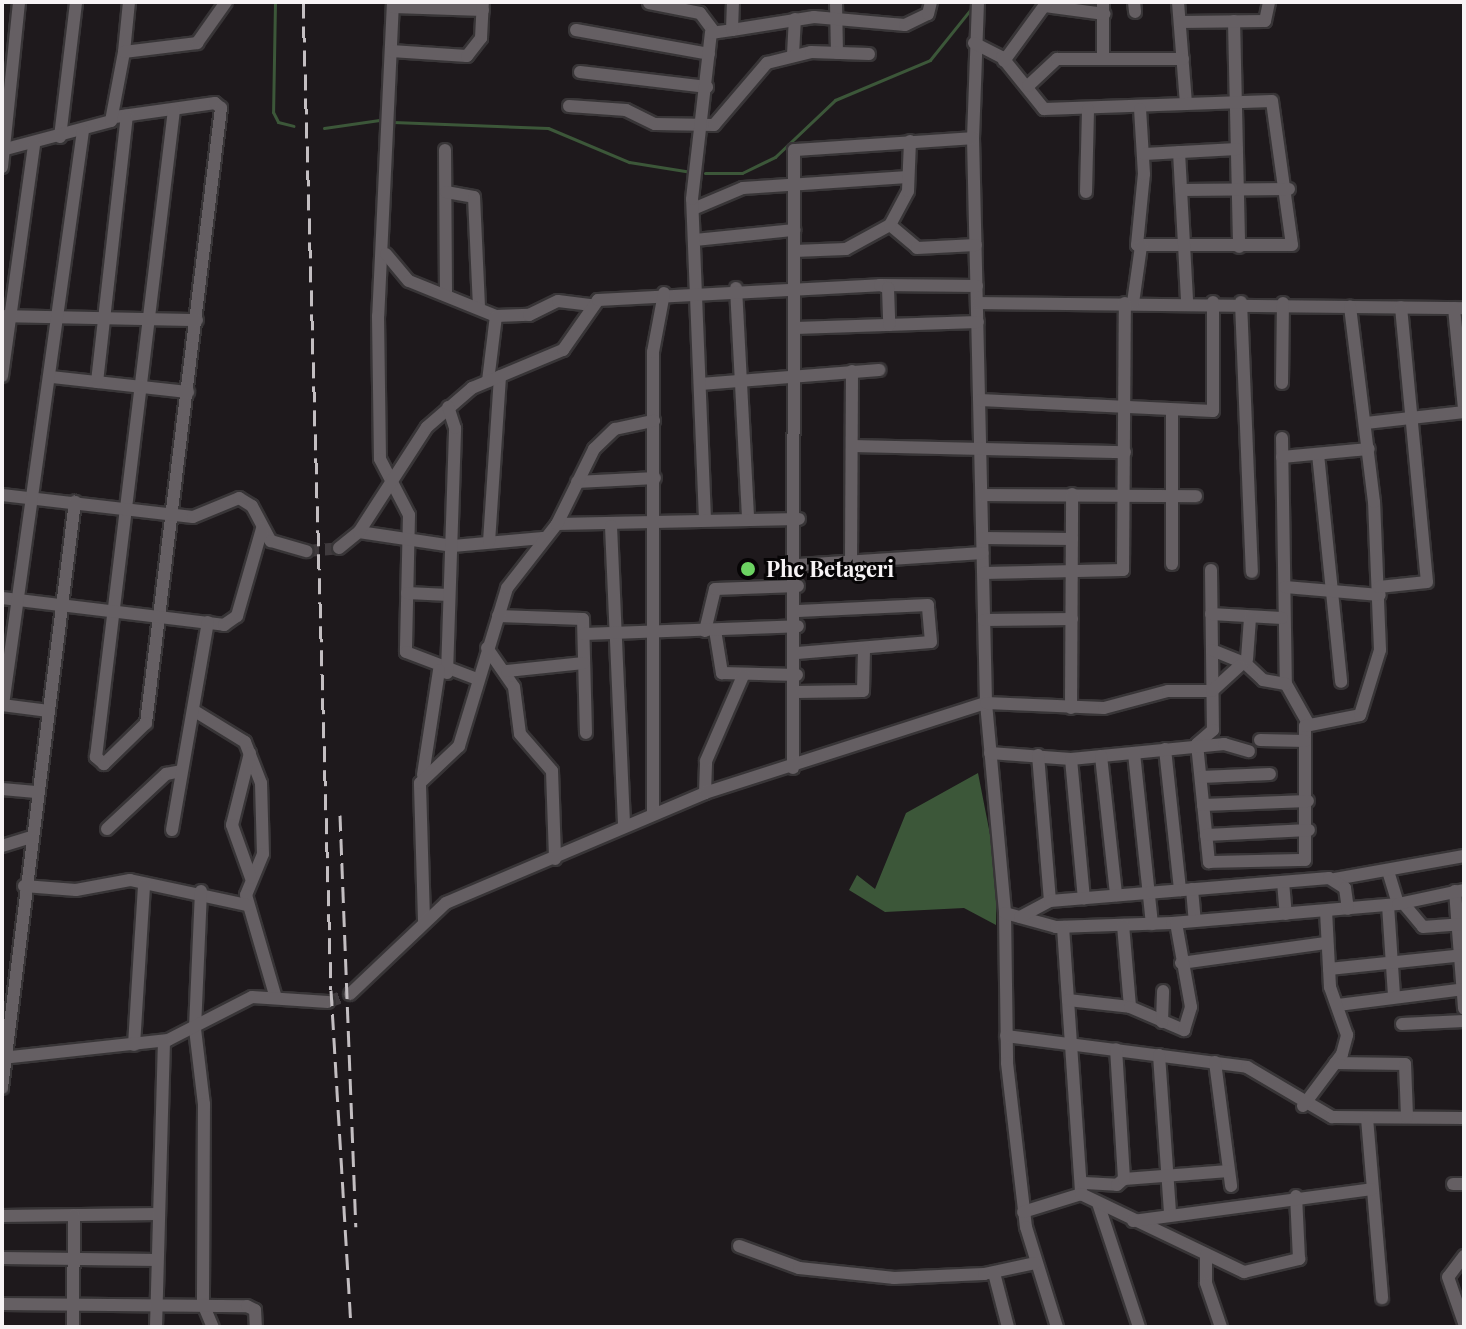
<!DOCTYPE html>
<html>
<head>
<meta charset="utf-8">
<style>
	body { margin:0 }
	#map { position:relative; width:1466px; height:1329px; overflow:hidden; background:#1e191c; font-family:"Playfair Display",serif }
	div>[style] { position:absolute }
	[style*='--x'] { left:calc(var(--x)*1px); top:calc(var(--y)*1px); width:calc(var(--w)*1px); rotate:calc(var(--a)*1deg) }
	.water>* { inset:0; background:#3c5739 }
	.stream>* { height:3px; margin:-1.5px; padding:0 1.5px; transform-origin:1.5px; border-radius:1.5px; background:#3c5739 }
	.minor-tunnel>* { height:12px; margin-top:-6px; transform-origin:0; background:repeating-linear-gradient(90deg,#3f3a3d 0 12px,transparent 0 18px) }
	.roads { filter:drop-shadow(2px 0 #383537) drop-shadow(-2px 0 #383537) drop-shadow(0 2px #383537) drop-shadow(0 -2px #383537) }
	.minor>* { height:12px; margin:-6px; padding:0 6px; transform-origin:6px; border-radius:6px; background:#655f63 }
	.rail>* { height:3px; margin-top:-1.5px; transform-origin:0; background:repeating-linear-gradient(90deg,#c3bec1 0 16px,transparent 0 24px) }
	.dots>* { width:22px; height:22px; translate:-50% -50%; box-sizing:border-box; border:4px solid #070506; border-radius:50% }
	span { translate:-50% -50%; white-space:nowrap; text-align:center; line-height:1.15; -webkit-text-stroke:6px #070506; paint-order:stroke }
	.poi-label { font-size:22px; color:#f7f3f5; font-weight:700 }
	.left { translate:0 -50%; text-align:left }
	.frame { position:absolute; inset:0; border:4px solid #f7f3f5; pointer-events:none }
</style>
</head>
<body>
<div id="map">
	<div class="water">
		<div style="clip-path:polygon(978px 773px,997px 870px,996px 925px,964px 908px,885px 912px,849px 890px,857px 875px,875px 889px,906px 813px)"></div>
	</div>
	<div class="stream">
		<div style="--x:275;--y:2;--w:110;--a:91"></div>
		<div style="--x:273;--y:112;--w:11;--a:63"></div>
		<div style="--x:278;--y:122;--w:16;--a:14"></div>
		<div style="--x:393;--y:122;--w:155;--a:2.2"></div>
		<div style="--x:548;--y:128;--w:88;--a:22.8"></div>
		<div style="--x:629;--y:162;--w:63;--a:9.2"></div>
		<div style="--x:324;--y:128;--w:56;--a:-8.3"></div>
		<div style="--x:705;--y:173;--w:37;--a:0"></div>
		<div style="--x:742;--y:173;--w:37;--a:-26"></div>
		<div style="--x:775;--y:157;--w:83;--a:-43.5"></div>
		<div style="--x:835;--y:100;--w:103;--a:-22.8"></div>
		<div style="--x:930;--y:60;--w:70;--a:-51.3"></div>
	</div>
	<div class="minor-tunnel">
		<div style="--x:307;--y:551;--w:32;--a:-5"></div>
		<div style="--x:328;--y:1002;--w:23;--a:-20"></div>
	</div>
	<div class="roads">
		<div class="minor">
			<div style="--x:393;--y:2;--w:314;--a:92.7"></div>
			<div style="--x:378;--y:316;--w:143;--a:89.2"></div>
			<div style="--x:380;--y:459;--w:63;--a:62.6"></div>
			<div style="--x:409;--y:515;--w:137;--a:91.3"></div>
			<div style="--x:406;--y:652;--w:76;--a:20.8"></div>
			<div style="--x:836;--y:2;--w:51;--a:88.9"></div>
			<div style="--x:978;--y:2;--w:136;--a:92.1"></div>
			<div style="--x:973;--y:138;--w:565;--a:88.68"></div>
			<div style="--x:986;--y:703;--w:211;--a:84.8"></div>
			<div style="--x:1005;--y:913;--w:150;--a:89.2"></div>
			<div style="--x:1007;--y:1063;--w:165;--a:83.4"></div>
			<div style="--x:1026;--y:1227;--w:105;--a:72.8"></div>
			<div style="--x:1103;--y:2;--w:56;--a:90"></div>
			<div style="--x:1134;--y:2;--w:10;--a:84"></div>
			<div style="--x:1178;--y:2;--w:101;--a:85.5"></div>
			<div style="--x:649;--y:3;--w:52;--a:11.1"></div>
			<div style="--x:700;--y:13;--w:21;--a:53"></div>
			<div style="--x:1045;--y:6;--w:60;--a:7.7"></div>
			<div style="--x:393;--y:7;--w:90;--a:1.9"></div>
			<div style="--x:1234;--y:21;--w:226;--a:88.7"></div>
			<div style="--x:1180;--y:22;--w:85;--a:-0.7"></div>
			<div style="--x:1265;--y:21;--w:19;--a:-78"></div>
			<div style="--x:576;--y:30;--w:135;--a:10.2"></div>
			<div style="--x:732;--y:30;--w:83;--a:-9"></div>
			<div style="--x:814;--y:17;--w:91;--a:5"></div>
			<div style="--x:905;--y:25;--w:25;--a:-26"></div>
			<div style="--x:928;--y:14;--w:12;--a:-76"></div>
			<div style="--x:974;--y:43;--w:31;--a:27"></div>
			<div style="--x:1002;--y:57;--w:67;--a:51.1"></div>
			<div style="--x:1044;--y:109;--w:228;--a:-2"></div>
			<div style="--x:1272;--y:101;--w:145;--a:82.1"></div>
			<div style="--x:1292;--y:245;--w:155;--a:180"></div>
			<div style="--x:1137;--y:245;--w:71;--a:-84.4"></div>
			<div style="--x:1144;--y:174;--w:65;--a:-93.5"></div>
			<div style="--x:391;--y:51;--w:76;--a:3.8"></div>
			<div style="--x:467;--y:56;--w:23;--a:-52"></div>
			<div style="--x:481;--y:38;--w:36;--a:-87"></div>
			<div style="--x:124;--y:52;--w:50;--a:-84.3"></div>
			<div style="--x:793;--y:55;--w:36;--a:-87"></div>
			<div style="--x:1004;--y:61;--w:73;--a:-53.9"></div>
			<div style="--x:580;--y:72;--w:128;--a:6.7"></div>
			<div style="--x:1028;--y:86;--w:40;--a:-43"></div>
			<div style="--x:1057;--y:59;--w:126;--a:0"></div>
			<div style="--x:569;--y:106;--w:57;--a:4"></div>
			<div style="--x:626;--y:110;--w:32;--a:26"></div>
			<div style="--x:655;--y:124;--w:59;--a:1"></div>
			<div style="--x:714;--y:125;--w:82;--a:-49.5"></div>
			<div style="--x:767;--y:63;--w:45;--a:-14"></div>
			<div style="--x:811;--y:52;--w:58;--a:2"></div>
			<div style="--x:115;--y:117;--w:101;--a:-8"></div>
			<div style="--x:215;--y:103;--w:8;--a:40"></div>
			<div style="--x:221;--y:108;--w:620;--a:96.95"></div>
			<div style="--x:146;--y:723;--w:59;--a:135.7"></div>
			<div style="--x:104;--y:764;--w:11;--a:-139"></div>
			<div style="--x:96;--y:757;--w:652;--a:-83.13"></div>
			<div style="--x:60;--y:137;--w:136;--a:-83.2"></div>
			<div style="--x:2;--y:150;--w:113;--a:-14.9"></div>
			<div style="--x:111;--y:121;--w:70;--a:-79.3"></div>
			<div style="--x:124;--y:52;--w:74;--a:-7"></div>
			<div style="--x:197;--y:43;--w:50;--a:-54.7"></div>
			<div style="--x:445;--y:150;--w:145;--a:89.6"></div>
			<div style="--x:1179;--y:152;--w:149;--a:86.9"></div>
			<div style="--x:1144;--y:154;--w:93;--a:-3.1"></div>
			<div style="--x:2;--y:167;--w:166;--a:-84.1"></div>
			<div style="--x:1181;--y:190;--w:108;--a:-0.5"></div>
			<div style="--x:446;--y:192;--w:28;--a:10"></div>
			<div style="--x:474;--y:197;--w:111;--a:87.4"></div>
			<div style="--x:1086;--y:192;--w:83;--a:-88.6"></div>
			<div style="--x:693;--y:209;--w:54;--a:-22.8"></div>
			<div style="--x:743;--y:188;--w:165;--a:-3.8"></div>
			<div style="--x:890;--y:225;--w:35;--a:40"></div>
			<div style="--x:917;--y:248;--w:59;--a:-2.9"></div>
			<div style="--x:695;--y:240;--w:100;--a:-5.8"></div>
			<div style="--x:794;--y:251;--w:52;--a:-2.2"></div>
			<div style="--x:846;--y:249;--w:50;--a:-28.6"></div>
			<div style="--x:890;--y:225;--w:38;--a:-62"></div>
			<div style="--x:908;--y:191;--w:50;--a:-87.7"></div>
			<div style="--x:386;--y:254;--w:35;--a:50"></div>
			<div style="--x:409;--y:281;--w:94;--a:21.9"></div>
			<div style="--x:496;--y:316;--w:33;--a:-2"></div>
			<div style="--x:529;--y:315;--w:32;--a:-26"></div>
			<div style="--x:558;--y:301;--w:34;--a:7"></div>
			<div style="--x:880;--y:285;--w:97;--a:0.6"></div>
			<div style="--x:736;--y:288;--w:232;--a:87"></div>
			<div style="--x:1241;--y:302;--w:270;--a:87.7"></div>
			<div style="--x:978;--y:303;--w:486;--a:0.6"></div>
			<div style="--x:1133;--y:303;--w:58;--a:-82"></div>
			<div style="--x:1454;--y:308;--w:101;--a:84.3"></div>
			<div style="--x:2;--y:316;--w:195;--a:1.2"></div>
			<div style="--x:795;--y:328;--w:183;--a:-1.9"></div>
			<div style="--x:2;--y:376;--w:233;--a:-82.1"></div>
			<div style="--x:52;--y:377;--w:137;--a:6.3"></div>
			<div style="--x:488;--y:381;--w:65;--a:-83"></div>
			<div style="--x:97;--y:382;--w:268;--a:-83.6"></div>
			<div style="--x:1282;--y:383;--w:80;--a:-89.3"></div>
			<div style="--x:700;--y:384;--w:180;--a:-4.5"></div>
			<div style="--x:980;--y:400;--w:233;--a:2.7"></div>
			<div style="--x:1213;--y:411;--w:109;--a:-90"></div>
			<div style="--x:1366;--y:423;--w:99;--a:-6.4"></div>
			<div style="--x:1282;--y:438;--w:246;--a:89.1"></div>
			<div style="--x:1286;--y:684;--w:45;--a:60.6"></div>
			<div style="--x:852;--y:446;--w:273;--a:1.3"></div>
			<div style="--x:1318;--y:454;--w:229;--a:84.2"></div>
			<div style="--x:1282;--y:457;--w:87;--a:-5.3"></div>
			<div style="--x:577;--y:482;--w:78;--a:-2.9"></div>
			<div style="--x:2;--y:495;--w:192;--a:6.6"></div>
			<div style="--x:193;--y:517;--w:50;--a:-22.4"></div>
			<div style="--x:239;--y:498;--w:15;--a:32"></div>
			<div style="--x:252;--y:506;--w:40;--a:62"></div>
			<div style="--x:271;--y:541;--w:37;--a:16"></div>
			<div style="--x:982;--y:495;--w:214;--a:0.3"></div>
			<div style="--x:705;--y:520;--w:321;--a:-92.3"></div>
			<div style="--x:692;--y:199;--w:167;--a:-83.5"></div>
			<div style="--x:711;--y:33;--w:21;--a:-8"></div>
			<div style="--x:732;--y:30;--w:28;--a:-88"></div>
			<div style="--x:557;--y:524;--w:242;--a:-1.2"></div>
			<div style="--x:611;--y:526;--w:298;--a:87.5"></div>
			<div style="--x:359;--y:532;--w:95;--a:8.5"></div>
			<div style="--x:453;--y:546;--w:90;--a:-5.1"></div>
			<div style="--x:983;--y:538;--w:89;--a:0.6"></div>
			<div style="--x:489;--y:542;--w:166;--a:-86.2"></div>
			<div style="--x:339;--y:548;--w:26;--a:-39"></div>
			<div style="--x:359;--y:532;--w:125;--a:-57.1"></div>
			<div style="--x:427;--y:427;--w:60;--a:-40.9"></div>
			<div style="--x:472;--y:388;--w:99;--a:-22.7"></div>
			<div style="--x:563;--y:350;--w:61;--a:-55"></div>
			<div style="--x:598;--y:300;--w:282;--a:-3"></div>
			<div style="--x:880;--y:285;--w:9;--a:21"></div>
			<div style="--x:888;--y:288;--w:37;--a:88"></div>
			<div style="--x:851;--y:563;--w:192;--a:-89.7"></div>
			<div style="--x:1172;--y:564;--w:154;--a:-90"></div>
			<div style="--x:798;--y:565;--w:185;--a:-3.7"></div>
			<div style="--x:1211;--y:570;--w:160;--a:89.3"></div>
			<div style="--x:1213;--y:730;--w:21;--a:139"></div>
			<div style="--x:1197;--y:744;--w:119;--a:84.2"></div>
			<div style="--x:1209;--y:862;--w:96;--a:-1.2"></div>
			<div style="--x:1305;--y:860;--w:134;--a:-90"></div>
			<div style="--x:1305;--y:726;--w:56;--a:-11.3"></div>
			<div style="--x:1360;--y:715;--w:68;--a:-72.9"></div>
			<div style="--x:1380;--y:650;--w:148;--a:-92.3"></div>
			<div style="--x:1374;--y:502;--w:197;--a:-97"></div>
			<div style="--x:984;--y:573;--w:139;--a:-1.2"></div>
			<div style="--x:1123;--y:570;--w:267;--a:-89.6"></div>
			<div style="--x:1285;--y:587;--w:95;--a:4.8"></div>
			<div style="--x:1379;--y:587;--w:48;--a:-5.9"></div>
			<div style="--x:1427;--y:582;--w:276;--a:-95.4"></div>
			<div style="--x:407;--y:593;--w:42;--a:2.7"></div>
			<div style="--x:2;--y:598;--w:224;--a:6.9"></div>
			<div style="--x:224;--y:625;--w:16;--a:-35"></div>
			<div style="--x:237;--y:616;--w:91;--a:-74"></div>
			<div style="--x:1211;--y:614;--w:71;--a:3.2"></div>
			<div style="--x:498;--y:616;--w:85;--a:2"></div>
			<div style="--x:583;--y:619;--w:114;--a:88.5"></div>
			<div style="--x:984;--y:620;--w:88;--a:-0.7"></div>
			<div style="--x:715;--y:630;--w:44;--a:80.8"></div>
			<div style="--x:722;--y:673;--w:75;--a:1.5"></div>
			<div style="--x:705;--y:631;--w:43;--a:-76.6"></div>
			<div style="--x:715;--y:589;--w:83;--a:-2.1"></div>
			<div style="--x:584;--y:634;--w:214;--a:-2.1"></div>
			<div style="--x:487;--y:648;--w:47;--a:55.3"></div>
			<div style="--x:514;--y:687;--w:47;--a:82.7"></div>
			<div style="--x:520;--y:734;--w:49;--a:49.1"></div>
			<div style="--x:552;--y:771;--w:88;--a:88"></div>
			<div style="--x:1212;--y:650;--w:35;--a:22"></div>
			<div style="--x:1245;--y:663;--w:25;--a:43"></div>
			<div style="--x:1263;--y:680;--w:23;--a:10"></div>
			<div style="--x:797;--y:653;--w:134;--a:-4.7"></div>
			<div style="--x:931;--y:642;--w:37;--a:-95"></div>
			<div style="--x:928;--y:605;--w:130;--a:177.4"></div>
			<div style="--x:507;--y:671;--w:77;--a:-5.9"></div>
			<div style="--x:447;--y:673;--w:245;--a:-88.1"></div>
			<div style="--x:455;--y:428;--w:22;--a:-108"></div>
			<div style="--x:796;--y:692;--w:67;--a:-0.9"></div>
			<div style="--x:863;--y:691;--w:41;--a:-88.6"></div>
			<div style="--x:2;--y:705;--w:47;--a:7.3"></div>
			<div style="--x:3;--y:705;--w:580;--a:-82.07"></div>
			<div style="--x:1071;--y:708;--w:214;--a:-89.7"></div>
			<div style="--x:193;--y:710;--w:61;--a:31.6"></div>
			<div style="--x:245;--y:742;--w:44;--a:68.7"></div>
			<div style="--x:261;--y:783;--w:71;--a:88.4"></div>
			<div style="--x:263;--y:854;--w:44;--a:112.5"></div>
			<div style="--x:246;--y:895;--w:107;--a:73.8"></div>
			<div style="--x:1260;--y:740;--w:45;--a:1.3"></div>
			<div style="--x:1165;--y:749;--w:142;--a:83.9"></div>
			<div style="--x:250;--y:753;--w:74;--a:104"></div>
			<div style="--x:232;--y:825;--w:56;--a:70.3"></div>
			<div style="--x:990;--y:753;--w:81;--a:4.2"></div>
			<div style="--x:1071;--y:759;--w:154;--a:-5.6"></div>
			<div style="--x:1224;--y:744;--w:26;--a:16"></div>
			<div style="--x:1134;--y:753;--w:172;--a:84"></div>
			<div style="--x:1038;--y:755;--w:146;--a:85.3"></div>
			<div style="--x:1101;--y:756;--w:140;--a:83.8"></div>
			<div style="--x:1071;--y:759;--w:140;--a:84.7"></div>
			<div style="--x:793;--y:768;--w:618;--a:-89.91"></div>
			<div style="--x:794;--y:150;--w:179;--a:-3.8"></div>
			<div style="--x:423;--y:775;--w:106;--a:-81.3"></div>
			<div style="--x:1201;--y:777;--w:69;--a:-2.5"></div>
			<div style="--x:2;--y:789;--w:34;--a:5"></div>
			<div style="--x:705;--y:793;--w:32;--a:-88"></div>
			<div style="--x:706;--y:761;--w:93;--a:-66.5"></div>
			<div style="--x:1203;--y:805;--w:105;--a:-2.2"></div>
			<div style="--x:653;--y:812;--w:460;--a:-90"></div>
			<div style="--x:653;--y:352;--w:60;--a:-79.4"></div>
			<div style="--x:107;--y:829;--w:81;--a:-43"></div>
			<div style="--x:166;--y:774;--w:15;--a:-11"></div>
			<div style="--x:172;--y:830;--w:211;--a:-80.2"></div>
			<div style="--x:1206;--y:835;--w:103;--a:-2.8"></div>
			<div style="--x:2;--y:846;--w:28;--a:-17"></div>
			<div style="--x:1388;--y:871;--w:34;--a:73"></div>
			<div style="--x:1335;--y:879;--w:131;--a:-10.1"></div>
			<div style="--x:1283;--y:882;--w:32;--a:85"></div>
			<div style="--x:24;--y:886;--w:52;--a:4.4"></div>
			<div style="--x:76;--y:890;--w:55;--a:-10.5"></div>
			<div style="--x:130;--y:880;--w:120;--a:12.1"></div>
			<div style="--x:1192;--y:889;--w:32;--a:85"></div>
			<div style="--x:201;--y:891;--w:138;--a:92.5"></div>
			<div style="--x:195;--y:1029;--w:76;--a:83.2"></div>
			<div style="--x:204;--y:1104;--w:200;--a:90.3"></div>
			<div style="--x:203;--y:1304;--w:25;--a:67"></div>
			<div style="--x:1455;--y:891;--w:118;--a:85.6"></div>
			<div style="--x:1403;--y:903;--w:31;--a:50"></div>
			<div style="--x:1423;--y:927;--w:41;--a:-4.2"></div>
			<div style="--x:1388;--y:905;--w:91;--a:86.2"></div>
			<div style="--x:1005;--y:913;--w:53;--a:15.4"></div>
			<div style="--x:1056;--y:927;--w:116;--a:-2"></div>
			<div style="--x:1172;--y:923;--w:227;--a:-4.8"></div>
			<div style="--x:1398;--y:904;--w:67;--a:-12"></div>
			<div style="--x:1020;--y:917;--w:34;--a:-28"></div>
			<div style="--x:1050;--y:901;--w:280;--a:-4.7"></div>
			<div style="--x:1329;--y:878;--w:19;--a:32"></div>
			<div style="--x:1345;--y:888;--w:21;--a:82"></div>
			<div style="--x:424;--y:920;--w:137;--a:-91.7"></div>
			<div style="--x:420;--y:783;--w:54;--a:-43.5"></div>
			<div style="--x:459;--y:746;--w:165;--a:-73.1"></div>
			<div style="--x:507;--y:588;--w:81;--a:-52"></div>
			<div style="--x:557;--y:524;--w:84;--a:-63.7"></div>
			<div style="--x:594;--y:449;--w:29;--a:-44"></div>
			<div style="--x:615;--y:429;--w:40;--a:-12"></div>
			<div style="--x:1123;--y:925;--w:82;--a:85.1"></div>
			<div style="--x:1063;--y:927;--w:268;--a:86.1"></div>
			<div style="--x:1181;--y:963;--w:146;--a:-7.9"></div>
			<div style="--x:1329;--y:969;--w:136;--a:-5.9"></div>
			<div style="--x:350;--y:994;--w:132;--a:-43.5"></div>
			<div style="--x:446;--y:903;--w:281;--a:-23"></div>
			<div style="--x:705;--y:793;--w:295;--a:-17.8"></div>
			<div style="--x:986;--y:703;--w:118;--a:2.4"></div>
			<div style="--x:1104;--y:708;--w:66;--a:-14.9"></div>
			<div style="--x:1168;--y:691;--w:44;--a:0"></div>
			<div style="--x:1212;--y:691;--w:47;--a:-42.4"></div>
			<div style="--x:1247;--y:659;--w:41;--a:-85.8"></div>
			<div style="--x:1068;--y:1000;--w:62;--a:6.4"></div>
			<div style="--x:1130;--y:1007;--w:59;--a:23.1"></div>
			<div style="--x:1184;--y:1030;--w:24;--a:-73"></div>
			<div style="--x:1191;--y:1007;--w:85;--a:-100.1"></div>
			<div style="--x:1338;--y:1005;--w:127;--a:-7.2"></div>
			<div style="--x:1162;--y:1022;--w:31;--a:-88"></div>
			<div style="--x:1402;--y:1024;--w:62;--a:-2.8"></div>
			<div style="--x:1006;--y:1036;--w:243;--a:7.3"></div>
			<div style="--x:1247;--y:1067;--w:99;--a:30.5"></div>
			<div style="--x:1332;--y:1117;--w:132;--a:0.4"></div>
			<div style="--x:134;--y:1045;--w:160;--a:-86.4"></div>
			<div style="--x:1159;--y:1055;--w:158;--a:86"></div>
			<div style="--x:2;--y:1058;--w:167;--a:-6.2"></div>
			<div style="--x:168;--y:1040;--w:94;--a:-27.1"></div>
			<div style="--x:252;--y:997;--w:76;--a:3.8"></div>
			<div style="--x:1215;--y:1062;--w:125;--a:82.6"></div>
			<div style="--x:1335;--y:1063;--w:70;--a:0.8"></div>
			<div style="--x:1405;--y:1064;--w:53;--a:87.8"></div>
			<div style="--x:2;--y:1088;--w:591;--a:-82.9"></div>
			<div style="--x:1303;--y:1106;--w:65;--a:-53.1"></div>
			<div style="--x:1342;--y:1054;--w:20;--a:-75"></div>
			<div style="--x:1347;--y:1035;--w:51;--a:-109.5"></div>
			<div style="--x:1330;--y:987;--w:76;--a:-93"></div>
			<div style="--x:1367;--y:1118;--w:181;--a:85.2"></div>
			<div style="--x:1124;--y:1179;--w:105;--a:-4.4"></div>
			<div style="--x:1084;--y:1183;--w:33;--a:3"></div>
			<div style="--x:1117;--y:1185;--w:9;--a:-41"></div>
			<div style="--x:1124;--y:1179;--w:130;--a:-93.5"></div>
			<div style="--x:1453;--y:1184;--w:11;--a:0"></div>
			<div style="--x:1098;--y:1203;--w:131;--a:71.7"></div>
			<div style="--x:1023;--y:1212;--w:61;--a:-17.2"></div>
			<div style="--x:1081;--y:1194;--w:181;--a:25.6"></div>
			<div style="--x:1244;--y:1272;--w:57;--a:-13.3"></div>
			<div style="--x:1299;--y:1259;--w:63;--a:-92.7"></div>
			<div style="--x:2;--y:1216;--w:156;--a:-0.7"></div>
			<div style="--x:1133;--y:1221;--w:241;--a:-7.6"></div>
			<div style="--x:739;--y:1246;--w:64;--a:20.1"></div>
			<div style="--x:799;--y:1268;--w:96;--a:6"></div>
			<div style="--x:894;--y:1278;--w:90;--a:-2.5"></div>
			<div style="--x:984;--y:1274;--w:52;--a:-12.2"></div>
			<div style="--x:1206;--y:1255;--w:28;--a:90"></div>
			<div style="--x:1206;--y:1283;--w:46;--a:71.2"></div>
			<div style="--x:1464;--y:1256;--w:26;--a:127"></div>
			<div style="--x:1448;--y:1277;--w:49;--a:70.8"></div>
			<div style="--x:2;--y:1258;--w:155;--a:0.7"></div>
			<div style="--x:994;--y:1273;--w:56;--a:75.5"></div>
			<div style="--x:2;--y:1304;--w:245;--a:0.5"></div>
			<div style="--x:247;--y:1306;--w:9;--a:27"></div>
			<div style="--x:255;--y:1310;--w:17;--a:87"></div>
			<div style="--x:73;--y:1327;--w:112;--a:-89.5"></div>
			<div style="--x:156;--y:1327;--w:286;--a:-88.4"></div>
		</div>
	</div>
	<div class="rail">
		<div style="--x:303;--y:2;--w:988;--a:88.38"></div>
		<div style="--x:331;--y:990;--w:338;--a:86.6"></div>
		<div style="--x:340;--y:815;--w:412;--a:87.8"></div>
	</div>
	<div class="dots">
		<div style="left:748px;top:569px;background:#6cd362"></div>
	</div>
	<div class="poi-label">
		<span class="left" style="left:766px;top:569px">Phc Betageri</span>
	</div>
	<div class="frame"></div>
</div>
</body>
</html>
